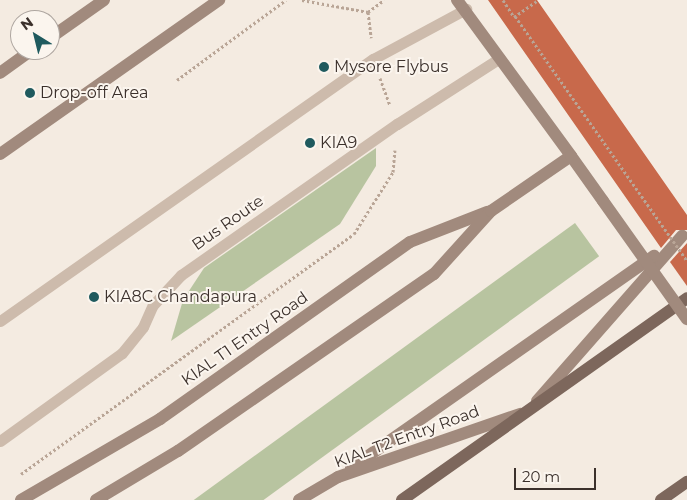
<!DOCTYPE html>
<html>
<head>
<meta charset="utf-8">
<style>
	body { margin:0 }
	#map { position:relative; width:687px; height:500px; overflow:hidden; background:#f4ebe1; font-family:Montserrat,sans-serif }
	div>[style] { position:absolute }
	[style*='--x'] { left:calc(var(--x)*1px); top:calc(var(--y)*1px); width:calc(var(--w)*1px); rotate:calc(var(--a)*1deg) }
	.green>* { inset:0; background:#b8c4a0; transform-origin:0 0 }
	.building>* { inset:0; background:#c8694b }
	.path>* { height:3px; margin-top:-1.5px; transform-origin:0; background:repeating-linear-gradient(90deg,#b9a596 0 2.5px,transparent 0 5px) }
	.service>* { height:11px; margin:-5.5px; padding:0 5.5px; transform-origin:5.5px; border-radius:5.5px; background:#cdbbac }
	.secondary>* { height:12px; margin:-6px; padding:0 6px; transform-origin:6px; border-radius:6px; background:#a18a7d }
	.primary>* { height:12px; margin:-6px; padding:0 6px; transform-origin:6px; border-radius:6px; background:#7d675c }
	.path-bridge>* { height:3px; margin-top:-1.5px; transform-origin:0; background:repeating-linear-gradient(90deg,#b9a596 0 2.5px,transparent 0 5px) }
	.secondary-bridge>* { height:12px; margin:-6px; padding:0 6px; transform-origin:6px; border-radius:6px; background:#a18a7d }
	.dots>* { width:14px; height:14px; translate:-50% -50%; box-sizing:border-box; border:2px solid #fbf5ee; border-radius:50% }
	span { translate:-50% -50%; white-space:nowrap; text-align:center; line-height:1.15; -webkit-text-stroke:4px #fbf5ee; paint-order:stroke }
	.poi-label { font-size:16px; color:#3b302b }
	.left { translate:0 -50%; text-align:left }
	.street-label { font-size:16px; color:#3b302b }
	.north { position:absolute; left:10px; top:10px; width:50px; height:50px; box-sizing:border-box; background:#fbf5ee; border:1px solid #aea6a0; border-radius:50%; rotate:324deg; font-size:14px; font-weight:700; line-height:20px; text-align:center; color:#3b302b }
	.north::after { content:''; display:block; margin:auto; width:18px; height:22px; background:#1f5a5e; clip-path:polygon(50% 0,100% 100%,50% 72%,0 100%) }
	.scale { position:absolute; left:514px; top:468px; width:82px; height:22px; box-sizing:border-box; border:2px solid #3b302b; border-top:0; padding-left:6px; font-size:15px; line-height:18px; white-space:nowrap; color:#3b302b; -webkit-text-stroke:4px #fbf5ee; paint-order:stroke }
</style>
</head>
<body>
<div id="map">
	<div class="green">
		<div style="clip-path:polygon(376px 148px,376px 166px,340px 224px,171px 341px,183px 300px,204px 268px)"></div>
		<div style="left:575px;top:223px;width:41px;height:479px;rotate:54deg"></div>
	</div>
	<div class="building">
		<div style="clip-path:polygon(488px 0,537px 0,687px 215px,687px 230px,676px 230px,661px 248px)"></div>
		<div style="clip-path:polygon(687px 243px,687px 286px,670px 262px)"></div>
	</div>
	<div class="path">
		<div style="--x:302;--y:0;--w:67;--a:10.3"></div>
		<div style="--x:368;--y:12;--w:20;--a:-37"></div>
		<div style="--x:503;--y:0;--w:20;--a:57"></div>
		<div style="--x:514;--y:17;--w:29;--a:-35"></div>
		<div style="--x:368;--y:12;--w:26;--a:83"></div>
		<div style="--x:380;--y:78;--w:29;--a:70"></div>
		<div style="--x:177;--y:80;--w:135;--a:-36.3"></div>
		<div style="--x:21;--y:474;--w:410;--a:-35.8"></div>
		<div style="--x:354;--y:234;--w:73;--a:-57.8"></div>
		<div style="--x:393;--y:172;--w:22;--a:-85"></div>
	</div>
	<div class="service">
		<div style="--x:0;--y:321;--w:456;--a:-35.1"></div>
		<div style="--x:373;--y:59;--w:106;--a:-28.3"></div>
		<div style="--x:0;--y:441;--w:150;--a:-35.8"></div>
		<div style="--x:122;--y:353;--w:33;--a:-51"></div>
		<div style="--x:143;--y:327;--w:24;--a:-66"></div>
		<div style="--x:153;--y:305;--w:41;--a:-47"></div>
		<div style="--x:181;--y:275;--w:264;--a:-35"></div>
		<div style="--x:397;--y:124;--w:122;--a:-32.7"></div>
	</div>
	<div class="secondary">
		<div style="--x:457;--y:0;--w:193;--a:53.8"></div>
		<div style="--x:50;--y:38;--w:66;--a:-35.1"></div>
		<div style="--x:0;--y:73;--w:39;--a:-36"></div>
		<div style="--x:0;--y:154;--w:268;--a:-35.1"></div>
		<div style="--x:537;--y:401;--w:220;--a:-48.7"></div>
		<div style="--x:351;--y:468;--w:370;--a:-35"></div>
		<div style="--x:21;--y:500;--w:161;--a:-30.2"></div>
		<div style="--x:160;--y:419;--w:306;--a:-35.3"></div>
		<div style="--x:410;--y:242;--w:83;--a:-21.3"></div>
		<div style="--x:96;--y:500;--w:96;--a:-30.9"></div>
		<div style="--x:178;--y:451;--w:311;--a:-34.7"></div>
		<div style="--x:434;--y:274;--w:85;--a:-47.9"></div>
		<div style="--x:491;--y:211;--w:97;--a:-34.5"></div>
		<div style="--x:571;--y:156;--w:55;--a:54.6"></div>
		<div style="--x:299;--y:500;--w:45;--a:-30.5"></div>
		<div style="--x:338;--y:477;--w:193;--a:-19.1"></div>
	</div>
	<div class="primary">
		<div style="--x:402;--y:500;--w:349;--a:-35.3"></div>
		<div style="--x:661;--y:500;--w:32;--a:-35"></div>
	</div>
	<div class="path-bridge">
		<div style="--x:515;--y:16;--w:299;--a:54.9"></div>
	</div>
	<div class="secondary-bridge">
		<div style="--x:603;--y:201;--w:145;--a:54.6"></div>
	</div>
	<div class="dots">
		<div style="left:324px;top:67px;background:#1f5a5e"></div>
		<div style="left:30px;top:93px;background:#1f5a5e"></div>
		<div style="left:310px;top:143px;background:#1f5a5e"></div>
		<div style="left:94px;top:297px;background:#1f5a5e"></div>
	</div>
	<div class="poi-label">
		<span class="left" style="left:334px;top:67px">Mysore Flybus</span>
		<span class="left" style="left:40px;top:93px">Drop-off Area</span>
		<span class="left" style="left:320px;top:143px">KIA9</span>
		<span class="left" style="left:104px;top:297px">KIA8C Chandapura</span>
	</div>
	<div class="street-label">
		<span style="left:228px;top:223px;rotate:-35deg">Bus Route</span>
		<span style="left:245px;top:339px;rotate:-35deg">KIAL T1 Entry Road</span>
		<span style="left:407px;top:437px;rotate:-20deg">KIAL T2 Entry Road</span>
	</div>
	<div class="north">N</div>
	<div class="scale">20 m</div>
</div>
</body>
</html>
